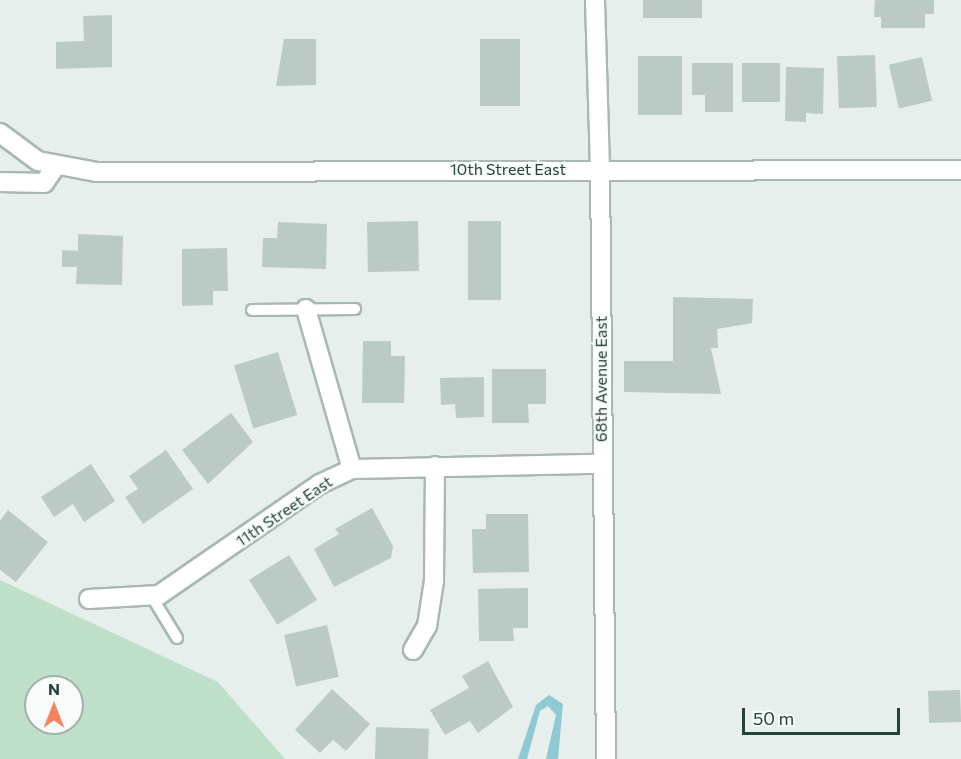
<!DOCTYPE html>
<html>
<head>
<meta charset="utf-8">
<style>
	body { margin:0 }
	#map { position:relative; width:961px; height:759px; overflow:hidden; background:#e6efeb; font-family:Commissioner,sans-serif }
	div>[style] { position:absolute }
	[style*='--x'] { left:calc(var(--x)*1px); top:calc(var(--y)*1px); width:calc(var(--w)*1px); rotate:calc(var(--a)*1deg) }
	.green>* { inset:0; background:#bfe0c8 }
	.water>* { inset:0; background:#8ec9d4 }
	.building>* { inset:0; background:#bbcac4; transform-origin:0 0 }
	.roads { filter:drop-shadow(2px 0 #a8b8b2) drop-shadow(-2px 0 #a8b8b2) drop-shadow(0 2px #a8b8b2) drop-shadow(0 -2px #a8b8b2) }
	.service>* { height:10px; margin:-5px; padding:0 5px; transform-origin:5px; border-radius:5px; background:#fff }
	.minor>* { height:18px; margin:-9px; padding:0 9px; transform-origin:9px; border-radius:9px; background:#fff }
	.tertiary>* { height:18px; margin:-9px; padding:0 9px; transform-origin:9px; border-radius:9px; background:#fff }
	span { translate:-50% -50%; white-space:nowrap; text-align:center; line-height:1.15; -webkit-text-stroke:4.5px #f7fbf9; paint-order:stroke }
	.street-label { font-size:16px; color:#24423a }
	.north { position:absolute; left:24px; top:675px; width:60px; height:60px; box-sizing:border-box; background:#f7fbf9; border:2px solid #a3b1ad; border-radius:50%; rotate:0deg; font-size:16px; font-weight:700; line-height:24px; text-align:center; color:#24423a }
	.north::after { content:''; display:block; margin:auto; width:21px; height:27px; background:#f4845f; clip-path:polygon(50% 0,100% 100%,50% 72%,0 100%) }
	.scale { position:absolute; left:742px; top:708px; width:158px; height:27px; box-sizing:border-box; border:3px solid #24423a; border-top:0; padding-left:8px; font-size:18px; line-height:21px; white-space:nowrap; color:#24423a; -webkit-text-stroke:4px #f7fbf9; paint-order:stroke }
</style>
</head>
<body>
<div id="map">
	<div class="green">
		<div style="clip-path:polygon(evenodd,0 580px,218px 682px,285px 759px,0 759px,0 580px,36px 687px,72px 687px,72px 723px,36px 723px,36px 687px)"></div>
	</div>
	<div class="water">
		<div style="clip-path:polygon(549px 695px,563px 704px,558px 759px,546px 759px,556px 715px,548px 706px,540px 711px,527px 759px,518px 759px,536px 705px)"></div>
	</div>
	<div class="building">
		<div style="left:643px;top:0;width:59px;height:18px"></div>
		<div style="clip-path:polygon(875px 0,934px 0,934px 14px,925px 14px,925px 28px,881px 28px,881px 17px,874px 17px)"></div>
		<div style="clip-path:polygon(112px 15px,112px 67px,56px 69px,56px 42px,84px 41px,83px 16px)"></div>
		<div style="clip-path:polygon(284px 39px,316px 39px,316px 85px,276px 86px)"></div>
		<div style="left:480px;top:39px;width:40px;height:67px"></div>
		<div style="left:875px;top:55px;width:52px;height:38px;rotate:88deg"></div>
		<div style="left:638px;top:56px;width:44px;height:59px"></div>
		<div style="left:922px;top:57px;width:45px;height:34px;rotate:77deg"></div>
		<div style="clip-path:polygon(692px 63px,733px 63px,733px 112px,705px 112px,705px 95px,692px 95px)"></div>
		<div style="left:742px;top:63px;width:38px;height:39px"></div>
		<div style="clip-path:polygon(786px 67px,824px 68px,823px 114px,806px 113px,806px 122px,785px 121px)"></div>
		<div style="left:418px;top:221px;width:50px;height:51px;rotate:89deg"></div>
		<div style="left:468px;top:221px;width:33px;height:79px"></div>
		<div style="clip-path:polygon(278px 222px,327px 224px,326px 269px,262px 267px,263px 238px,277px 238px)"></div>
		<div style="clip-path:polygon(78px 234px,123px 236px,122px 285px,76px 284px,77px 267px,62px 267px,62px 250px,78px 251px)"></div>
		<div style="clip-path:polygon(227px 248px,228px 291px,213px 291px,213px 305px,182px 306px,182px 249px)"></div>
		<div style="clip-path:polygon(673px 297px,753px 299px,752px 323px,717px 329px,718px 348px,711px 348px,721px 394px,624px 392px,624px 361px,673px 361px)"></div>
		<div style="clip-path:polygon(363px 341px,391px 341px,391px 356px,405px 356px,404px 403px,362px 403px)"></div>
		<div style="left:278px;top:352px;width:66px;height:46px;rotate:73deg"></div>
		<div style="clip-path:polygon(492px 369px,546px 369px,546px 404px,528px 404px,529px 423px,492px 423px)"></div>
		<div style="clip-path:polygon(484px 377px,484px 417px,456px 418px,455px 404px,441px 405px,440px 378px)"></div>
		<div style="clip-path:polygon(231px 413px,253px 442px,208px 484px,182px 450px)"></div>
		<div style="clip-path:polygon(166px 450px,193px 489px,143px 524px,125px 497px,138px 489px,129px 476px)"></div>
		<div style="clip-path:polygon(91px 464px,115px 501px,84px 522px,73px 504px,54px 517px,41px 497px)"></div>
		<div style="clip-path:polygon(372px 508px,393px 546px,391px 558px,334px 587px,314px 549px,339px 534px,335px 529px)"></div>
		<div style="clip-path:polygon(8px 510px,48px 542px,16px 582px,0 570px,0 521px)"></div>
		<div style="clip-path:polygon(486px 514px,528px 514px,529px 572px,473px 573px,472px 529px,486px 529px)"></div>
		<div style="left:289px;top:555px;width:53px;height:47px;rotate:58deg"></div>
		<div style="clip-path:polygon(528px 588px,528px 628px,513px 628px,514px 641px,479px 641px,478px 589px)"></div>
		<div style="left:327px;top:625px;width:53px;height:44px;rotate:77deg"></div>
		<div style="clip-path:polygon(488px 661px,513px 707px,478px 733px,470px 721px,445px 735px,430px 710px,469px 688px,462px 676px)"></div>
		<div style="clip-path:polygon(332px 689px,370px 724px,346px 751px,333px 740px,320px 753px,295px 730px)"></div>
		<div style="left:960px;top:690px;width:32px;height:32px;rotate:88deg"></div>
		<div style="left:376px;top:727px;width:53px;height:32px;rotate:2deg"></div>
	</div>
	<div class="roads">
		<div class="service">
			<div style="--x:252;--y:310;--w:103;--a:-0.6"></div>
			<div style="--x:152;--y:597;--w:48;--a:58.6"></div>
		</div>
		<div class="minor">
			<div style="--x:595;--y:0;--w:168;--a:88.3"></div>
			<div style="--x:0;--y:182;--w:44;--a:1.3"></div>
			<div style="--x:44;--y:183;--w:19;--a:-55"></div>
			<div style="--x:306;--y:309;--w:166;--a:74"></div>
			<div style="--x:89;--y:599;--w:70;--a:-3.3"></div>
			<div style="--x:159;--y:595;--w:196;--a:-34.6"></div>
			<div style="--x:320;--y:484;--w:35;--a:-25"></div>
			<div style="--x:352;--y:469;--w:249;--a:-1.2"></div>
			<div style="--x:413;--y:650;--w:28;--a:-60"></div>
			<div style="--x:427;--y:626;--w:46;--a:-81.2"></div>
			<div style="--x:434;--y:581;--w:115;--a:-89.5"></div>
		</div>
		<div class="tertiary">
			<div style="--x:0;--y:133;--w:47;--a:36.4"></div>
			<div style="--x:38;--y:161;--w:59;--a:10.7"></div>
			<div style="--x:96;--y:172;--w:865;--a:-0.13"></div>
			<div style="--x:600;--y:168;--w:591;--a:89.42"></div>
		</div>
	</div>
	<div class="street-label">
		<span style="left:508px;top:169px">10th Street East</span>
		<span style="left:601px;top:379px;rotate:-90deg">68th Avenue East</span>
		<span style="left:284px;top:511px;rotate:-34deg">11th Street East</span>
	</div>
	<div class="north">N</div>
	<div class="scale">50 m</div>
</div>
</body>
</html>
